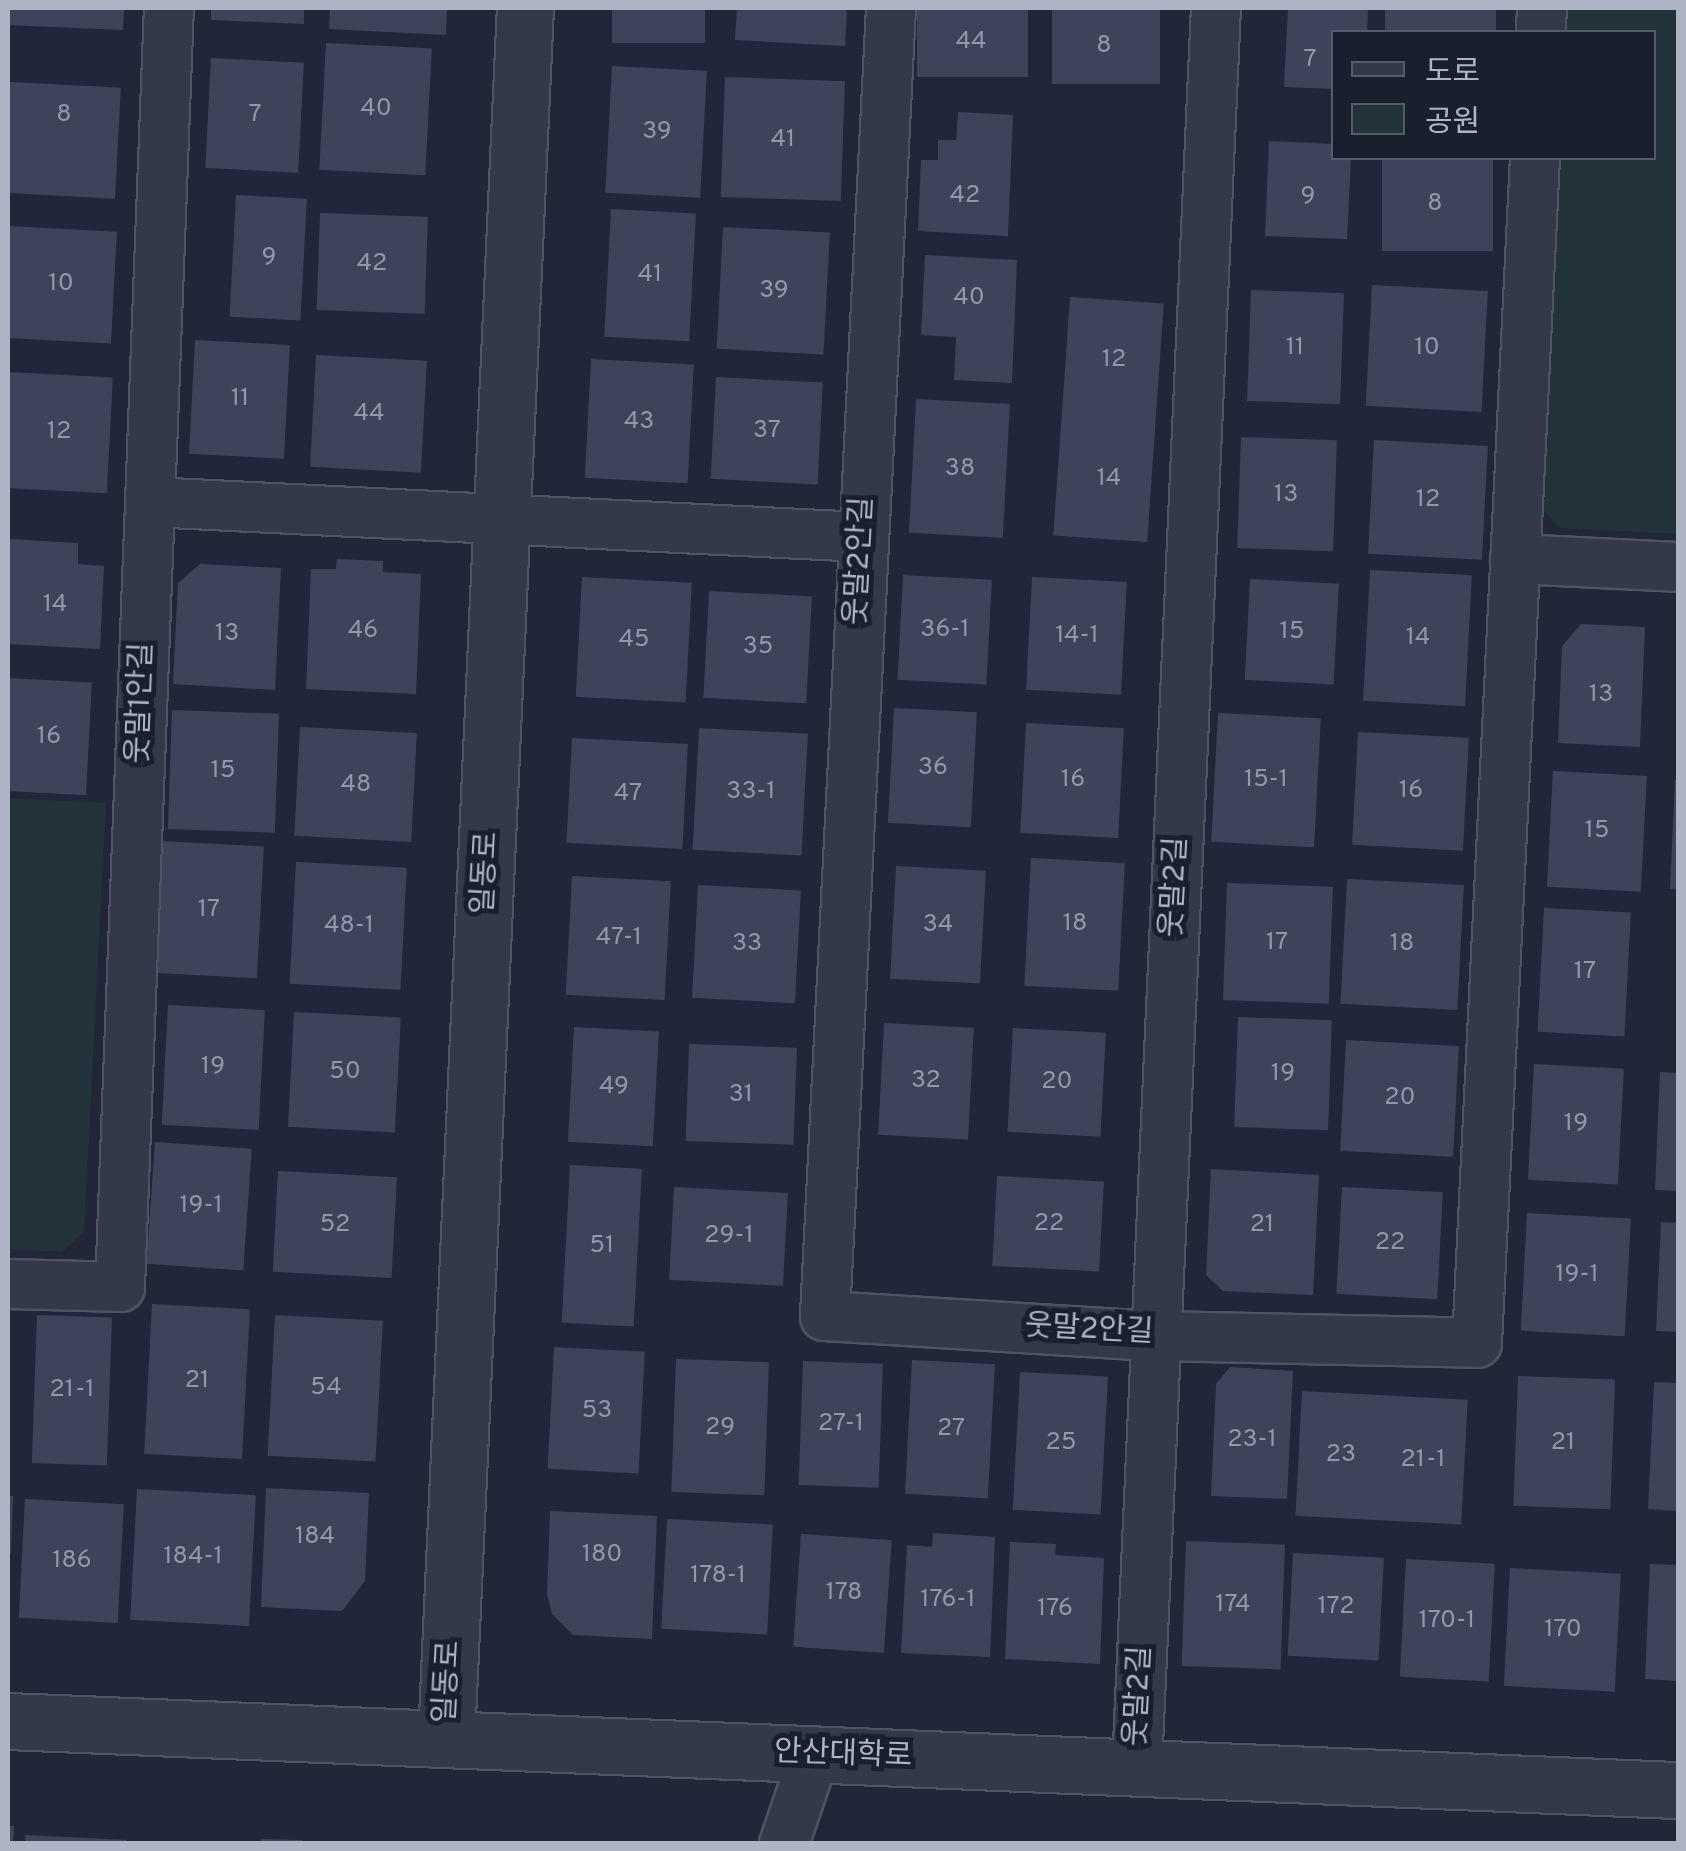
<!DOCTYPE html>
<html>
<head>
<meta charset="utf-8">
<style>
	body { margin:0 }
	#map { position:relative; width:1686px; height:1851px; overflow:hidden; background:#212739; font-family:Overpass,"Noto Sans KR",sans-serif }
	div>[style] { position:absolute }
	[style*='--x'] { left:calc(var(--x)*1px); top:calc(var(--y)*1px); width:calc(var(--w)*1px); rotate:calc(var(--a)*1deg) }
	.green>* { inset:0; background:#23333a }
	.building>* { inset:0; background:#3d4459; transform-origin:0 0 }
	.roads { filter:drop-shadow(2px 0 #4f5464) drop-shadow(-2px 0 #4f5464) drop-shadow(0 2px #4f5464) drop-shadow(0 -2px #4f5464) }
	.minor>* { height:48px; margin:-24px; padding:0 24px; transform-origin:24px; border-radius:24px; background:#343949 }
	.tertiary>* { height:55px; margin:-27.5px; padding:0 27.5px; transform-origin:27.5px; border-radius:27.5px; background:#343949 }
	span { translate:-50% -50%; white-space:nowrap; text-align:center; line-height:1.15; -webkit-text-stroke:10px #1a1f2d; paint-order:stroke }
	.number-label { font-size:25px; color:#9298aa }
	.number-label span { -webkit-text-stroke-width:0 }
	.street-label { font-size:30px; color:#afb4c5 }
	.frame { position:absolute; inset:0; border:10px solid #afb4c5; pointer-events:none }
	.legend { position:absolute; left:1331px; top:30px; width:325px; height:130px; box-sizing:border-box; background:#1a1f2d; border:2px solid #565b6a; margin:0; padding:12px 18px; list-style:none; font-size:30px; color:#afb4c5 }
	.legend li { display:flex; align-items:center; gap:20px; height:50px }
	.legend b { width:50px; border:2px solid #565b6a }
</style>
</head>
<body>
<div id="map">
	<div class="green">
		<div style="clip-path:polygon(1562px 8px,1678px 8px,1678px 534px,1560px 528px,1540px 507px,1556px 158px,1654px 158px,1654px 32px,1561px 32px)"></div>
		<div style="clip-path:polygon(8px 798px,106px 803px,84px 1232px,62px 1252px,8px 1249px)"></div>
	</div>
	<div class="building">
		<div style="clip-path:polygon(10px 8px,124px 8px,123px 30px,9px 25px)"></div>
		<div style="clip-path:polygon(211px 8px,304px 8px,304px 24px,211px 20px)"></div>
		<div style="clip-path:polygon(330px 8px,447px 8px,446px 35px,329px 29px)"></div>
		<div style="left:612px;top:8px;width:93px;height:35px"></div>
		<div style="clip-path:polygon(737px 8px,847px 8px,845px 46px,735px 40px)"></div>
		<div style="left:917px;top:8px;width:111px;height:69px"></div>
		<div style="left:1052px;top:8px;width:108px;height:76px"></div>
		<div style="clip-path:polygon(1288px 8px,1368px 8px,1367px 32px,1334px 32px,1334px 89px,1284px 87px)"></div>
		<div style="left:1385px;top:8px;width:111px;height:24px"></div>
		<div style="left:326px;top:43px;width:106px;height:127px;rotate:3deg"></div>
		<div style="left:211px;top:58px;width:93px;height:110px;rotate:3deg"></div>
		<div style="left:612px;top:66px;width:95px;height:127px;rotate:3deg"></div>
		<div style="left:725px;top:77px;width:120px;height:120px;rotate:2deg"></div>
		<div style="left:10px;top:82px;width:111px;height:111px;rotate:3deg"></div>
		<div style="clip-path:polygon(958px 112px,1013px 115px,1008px 236px,918px 231px,921px 160px,938px 160px,938px 140px,956px 140px)"></div>
		<div style="clip-path:polygon(1269px 141px,1334px 144px,1334px 158px,1351px 158px,1347px 239px,1265px 236px)"></div>
		<div style="left:1382px;top:158px;width:111px;height:93px"></div>
		<div style="left:236px;top:195px;width:71px;height:122px;rotate:3deg"></div>
		<div style="left:611px;top:209px;width:85px;height:128px;rotate:3deg"></div>
		<div style="left:320px;top:213px;width:108px;height:97px;rotate:2deg"></div>
		<div style="left:8px;top:226px;width:109px;height:112px;rotate:3deg"></div>
		<div style="left:723px;top:227px;width:107px;height:122px;rotate:3deg"></div>
		<div style="clip-path:polygon(925px 255px,1017px 260px,1012px 383px,954px 380px,956px 337px,921px 335px)"></div>
		<div style="left:1372px;top:285px;width:116px;height:121px;rotate:3deg"></div>
		<div style="left:1251px;top:290px;width:93px;height:111px;rotate:2deg"></div>
		<div style="left:1070px;top:297px;width:94px;height:239px;rotate:4deg"></div>
		<div style="left:195px;top:340px;width:95px;height:114px;rotate:3deg"></div>
		<div style="left:316px;top:355px;width:111px;height:112px;rotate:3deg"></div>
		<div style="left:591px;top:359px;width:103px;height:119px;rotate:3deg"></div>
		<div style="left:8px;top:372px;width:105px;height:116px;rotate:3deg"></div>
		<div style="left:716px;top:377px;width:107px;height:102px;rotate:3deg"></div>
		<div style="left:916px;top:399px;width:94px;height:134px;rotate:3deg"></div>
		<div style="left:1241px;top:437px;width:96px;height:111px;rotate:2deg"></div>
		<div style="left:1374px;top:440px;width:114px;height:114px;rotate:3deg"></div>
		<div style="clip-path:polygon(8px 539px,78px 543px,78px 564px,104px 566px,100px 649px,8px 644px)"></div>
		<div style="clip-path:polygon(337px 559px,383px 561px,383px 572px,421px 574px,416px 694px,306px 689px,311px 569px,336px 569px)"></div>
		<div style="clip-path:polygon(200px 564px,281px 568px,275px 690px,173px 684px,178px 583px)"></div>
		<div style="left:1370px;top:570px;width:102px;height:131px;rotate:3deg"></div>
		<div style="left:903px;top:575px;width:89px;height:105px;rotate:3deg"></div>
		<div style="left:582px;top:577px;width:110px;height:120px;rotate:3deg"></div>
		<div style="left:1032px;top:577px;width:95px;height:113px;rotate:3deg"></div>
		<div style="left:1250px;top:579px;width:89px;height:101px;rotate:3deg"></div>
		<div style="left:709px;top:591px;width:103px;height:107px;rotate:3deg"></div>
		<div style="clip-path:polygon(1581px 624px,1645px 627px,1640px 747px,1558px 743px,1562px 646px)"></div>
		<div style="left:8px;top:678px;width:84px;height:113px;rotate:3deg"></div>
		<div style="left:894px;top:708px;width:83px;height:115px;rotate:3deg"></div>
		<div style="left:172px;top:710px;width:107px;height:119px;rotate:2deg"></div>
		<div style="left:1218px;top:713px;width:103px;height:129px;rotate:3deg"></div>
		<div style="left:1026px;top:723px;width:98px;height:110px;rotate:3deg"></div>
		<div style="left:300px;top:727px;width:117px;height:109px;rotate:3deg"></div>
		<div style="left:699px;top:728px;width:109px;height:122px;rotate:3deg"></div>
		<div style="left:1358px;top:732px;width:111px;height:113px;rotate:3deg"></div>
		<div style="left:572px;top:738px;width:116px;height:105px;rotate:3deg"></div>
		<div style="left:1553px;top:771px;width:94px;height:116px;rotate:3deg"></div>
		<div style="clip-path:polygon(1675px 780px,1678px 780px,1678px 889px,1670px 889px)"></div>
		<div style="left:160px;top:841px;width:104px;height:132px;rotate:3deg"></div>
		<div style="left:1031px;top:858px;width:94px;height:128px;rotate:3deg"></div>
		<div style="left:296px;top:862px;width:111px;height:122px;rotate:3deg"></div>
		<div style="left:896px;top:866px;width:90px;height:113px;rotate:3deg"></div>
		<div style="left:572px;top:876px;width:99px;height:119px;rotate:3deg"></div>
		<div style="left:1347px;top:879px;width:117px;height:125px;rotate:3deg"></div>
		<div style="left:1227px;top:883px;width:106px;height:117px;rotate:2deg"></div>
		<div style="left:698px;top:885px;width:103px;height:113px;rotate:3deg"></div>
		<div style="left:1544px;top:908px;width:87px;height:124px;rotate:3deg"></div>
		<div style="left:168px;top:1005px;width:97px;height:120px;rotate:3deg"></div>
		<div style="left:294px;top:1012px;width:107px;height:115px;rotate:3deg"></div>
		<div style="left:1238px;top:1017px;width:94px;height:110px;rotate:2deg"></div>
		<div style="left:884px;top:1023px;width:90px;height:112px;rotate:3deg"></div>
		<div style="left:574px;top:1027px;width:85px;height:115px;rotate:3deg"></div>
		<div style="left:1013px;top:1028px;width:93px;height:104px;rotate:3deg"></div>
		<div style="left:1346px;top:1040px;width:113px;height:111px;rotate:3deg"></div>
		<div style="left:689px;top:1044px;width:108px;height:97px;rotate:2deg"></div>
		<div style="left:1534px;top:1064px;width:90px;height:116px;rotate:3deg"></div>
		<div style="clip-path:polygon(1660px 1072px,1678px 1073px,1678px 1191px,1655px 1190px)"></div>
		<div style="left:155px;top:1142px;width:97px;height:122px;rotate:4deg"></div>
		<div style="left:570px;top:1165px;width:72px;height:158px;rotate:3deg"></div>
		<div style="clip-path:polygon(1211px 1169px,1319px 1175px,1313px 1295px,1223px 1291px,1206px 1275px)"></div>
		<div style="left:278px;top:1171px;width:119px;height:101px;rotate:3deg"></div>
		<div style="left:997px;top:1176px;width:107px;height:90px;rotate:3deg"></div>
		<div style="left:674px;top:1187px;width:114px;height:93px;rotate:3deg"></div>
		<div style="left:1342px;top:1187px;width:101px;height:107px;rotate:3deg"></div>
		<div style="left:1527px;top:1213px;width:104px;height:118px;rotate:3deg"></div>
		<div style="clip-path:polygon(1661px 1222px,1678px 1223px,1678px 1332px,1656px 1331px)"></div>
		<div style="left:152px;top:1304px;width:98px;height:150px;rotate:3deg"></div>
		<div style="left:37px;top:1315px;width:75px;height:148px;rotate:2deg"></div>
		<div style="left:275px;top:1315px;width:108px;height:141px;rotate:3deg"></div>
		<div style="left:554px;top:1347px;width:91px;height:122px;rotate:3deg"></div>
		<div style="left:676px;top:1359px;width:93px;height:133px;rotate:2deg"></div>
		<div style="left:912px;top:1360px;width:83px;height:134px;rotate:3deg"></div>
		<div style="left:803px;top:1361px;width:80px;height:124px;rotate:2deg"></div>
		<div style="clip-path:polygon(1230px 1367px,1293px 1371px,1287px 1499px,1211px 1496px,1216px 1384px)"></div>
		<div style="left:1020px;top:1372px;width:88px;height:138px;rotate:3deg"></div>
		<div style="left:1518px;top:1376px;width:97px;height:130px;rotate:2deg"></div>
		<div style="clip-path:polygon(1654px 1382px,1678px 1383px,1678px 1511px,1648px 1509px)"></div>
		<div style="left:1302px;top:1391px;width:166px;height:125px;rotate:3deg"></div>
		<div style="clip-path:polygon(266px 1488px,369px 1493px,365px 1581px,342px 1611px,261px 1607px)"></div>
		<div style="left:137px;top:1489px;width:119px;height:131px;rotate:3deg"></div>
		<div style="clip-path:polygon(8px 1496px,13px 1496px,11px 1554px,8px 1554px)"></div>
		<div style="left:25px;top:1499px;width:99px;height:119px;rotate:3deg"></div>
		<div style="clip-path:polygon(550px 1511px,657px 1516px,652px 1639px,573px 1635px,552px 1614px,547px 1594px)"></div>
		<div style="left:667px;top:1519px;width:106px;height:110px;rotate:3deg"></div>
		<div style="clip-path:polygon(933px 1533px,995px 1537px,990px 1657px,901px 1653px,907px 1545px,932px 1547px)"></div>
		<div style="left:801px;top:1534px;width:91px;height:113px;rotate:4deg"></div>
		<div style="left:1186px;top:1541px;width:99px;height:125px;rotate:2deg"></div>
		<div style="clip-path:polygon(1010px 1542px,1056px 1544px,1055px 1555px,1104px 1558px,1100px 1664px,1005px 1659px)"></div>
		<div style="left:1293px;top:1553px;width:91px;height:103px;rotate:3deg"></div>
		<div style="left:1406px;top:1559px;width:89px;height:118px;rotate:3deg"></div>
		<div style="clip-path:polygon(1650px 1564px,1678px 1565px,1678px 1681px,1645px 1679px)"></div>
		<div style="left:1510px;top:1568px;width:111px;height:118px;rotate:3deg"></div>
		<div style="clip-path:polygon(8px 1826px,14px 1826px,13px 1844px,8px 1844px)"></div>
		<div style="clip-path:polygon(25px 1835px,127px 1840px,127px 1844px,25px 1844px)"></div>
		<div style="clip-path:polygon(261px 1839px,302px 1840px,302px 1844px,260px 1844px)"></div>
	</div>
	<div class="roads">
		<div class="minor">
			<div style="--x:891;--y:8;--w:1310;--a:92.89"></div>
			<div style="--x:825;--y:1316;--w:332;--a:3.5"></div>
			<div style="--x:1156;--y:1336;--w:321;--a:1.2"></div>
			<div style="--x:1477;--y:1343;--w:1186;--a:-87.2"></div>
			<div style="--x:1541;--y:32;--w:24;--a:-88"></div>
			<div style="--x:150;--y:502;--w:713;--a:2.81"></div>
			<div style="--x:1515;--y:559;--w:163;--a:2.8"></div>
			<div style="--x:8;--y:1284;--w:112;--a:1.5"></div>
			<div style="--x:120;--y:1287;--w:1280;--a:-87.81"></div>
			<div style="--x:1137;--y:1767;--w:1761;--a:-87.43"></div>
			<div style="--x:784;--y:1844;--w:93;--a:-71.2"></div>
		</div>
		<div class="tertiary">
			<div style="--x:8;--y:1721;--w:1671;--a:2.37"></div>
			<div style="--x:446;--y:1739;--w:1733;--a:-87.39"></div>
		</div>
	</div>
	<div class="number-label">
		<span style="left:971px;top:42px">44</span>
		<span style="left:1104px;top:46px">8</span>
		<span style="left:1310px;top:60px">7</span>
		<span style="left:376px;top:109px">40</span>
		<span style="left:64px;top:115px">8</span>
		<span style="left:255px;top:115px">7</span>
		<span style="left:657px;top:132px">39</span>
		<span style="left:783px;top:140px">41</span>
		<span style="left:965px;top:196px">42</span>
		<span style="left:1308px;top:197px">9</span>
		<span style="left:1435px;top:204px">8</span>
		<span style="left:269px;top:258px">9</span>
		<span style="left:372px;top:264px">42</span>
		<span style="left:650px;top:275px">41</span>
		<span style="left:61px;top:284px">10</span>
		<span style="left:774px;top:291px">39</span>
		<span style="left:969px;top:298px">40</span>
		<span style="left:1295px;top:348px">11</span>
		<span style="left:1427px;top:348px">10</span>
		<span style="left:1114px;top:360px">12</span>
		<span style="left:240px;top:399px">11</span>
		<span style="left:369px;top:414px">44</span>
		<span style="left:639px;top:422px">43</span>
		<span style="left:767px;top:431px">37</span>
		<span style="left:59px;top:432px">12</span>
		<span style="left:960px;top:469px">38</span>
		<span style="left:1109px;top:479px">14</span>
		<span style="left:1286px;top:495px">13</span>
		<span style="left:1428px;top:500px">12</span>
		<span style="left:55px;top:605px">14</span>
		<span style="left:945px;top:630px">36-1</span>
		<span style="left:363px;top:631px">46</span>
		<span style="left:1292px;top:632px">15</span>
		<span style="left:227px;top:634px">13</span>
		<span style="left:1077px;top:636px">14-1</span>
		<span style="left:1418px;top:638px">14</span>
		<span style="left:634px;top:640px">45</span>
		<span style="left:758px;top:647px">35</span>
		<span style="left:1601px;top:695px">13</span>
		<span style="left:49px;top:737px">16</span>
		<span style="left:933px;top:768px">36</span>
		<span style="left:223px;top:771px">15</span>
		<span style="left:1073px;top:780px">16</span>
		<span style="left:1266px;top:780px">15-1</span>
		<span style="left:356px;top:785px">48</span>
		<span style="left:1411px;top:791px">16</span>
		<span style="left:751px;top:792px">33-1</span>
		<span style="left:628px;top:794px">47</span>
		<span style="left:1597px;top:831px">15</span>
		<span style="left:209px;top:910px">17</span>
		<span style="left:1075px;top:924px">18</span>
		<span style="left:938px;top:925px">34</span>
		<span style="left:349px;top:926px">48-1</span>
		<span style="left:619px;top:938px">47-1</span>
		<span style="left:1277px;top:943px">17</span>
		<span style="left:747px;top:944px">33</span>
		<span style="left:1402px;top:944px">18</span>
		<span style="left:1585px;top:972px">17</span>
		<span style="left:213px;top:1067px">19</span>
		<span style="left:345px;top:1072px">50</span>
		<span style="left:1283px;top:1074px">19</span>
		<span style="left:926px;top:1081px">32</span>
		<span style="left:1057px;top:1082px">20</span>
		<span style="left:614px;top:1087px">49</span>
		<span style="left:741px;top:1095px">31</span>
		<span style="left:1400px;top:1098px">20</span>
		<span style="left:1576px;top:1124px">19</span>
		<span style="left:201px;top:1206px">19-1</span>
		<span style="left:1049px;top:1224px">22</span>
		<span style="left:335px;top:1225px">52</span>
		<span style="left:1262px;top:1225px">21</span>
		<span style="left:729px;top:1236px">29-1</span>
		<span style="left:1390px;top:1243px">22</span>
		<span style="left:602px;top:1246px">51</span>
		<span style="left:1577px;top:1275px">19-1</span>
		<span style="left:197px;top:1381px">21</span>
		<span style="left:326px;top:1388px">54</span>
		<span style="left:72px;top:1390px">21-1</span>
		<span style="left:597px;top:1411px">53</span>
		<span style="left:841px;top:1424px">27-1</span>
		<span style="left:720px;top:1428px">29</span>
		<span style="left:951px;top:1429px">27</span>
		<span style="left:1252px;top:1440px">23-1</span>
		<span style="left:1061px;top:1443px">25</span>
		<span style="left:1563px;top:1443px">21</span>
		<span style="left:1341px;top:1455px">23</span>
		<span style="left:1423px;top:1460px">21-1</span>
		<span style="left:315px;top:1537px">184</span>
		<span style="left:602px;top:1555px">180</span>
		<span style="left:193px;top:1557px">184-1</span>
		<span style="left:72px;top:1561px">186</span>
		<span style="left:718px;top:1576px">178-1</span>
		<span style="left:844px;top:1593px">178</span>
		<span style="left:948px;top:1600px">176-1</span>
		<span style="left:1233px;top:1605px">174</span>
		<span style="left:1336px;top:1607px">172</span>
		<span style="left:1055px;top:1609px">176</span>
		<span style="left:1447px;top:1621px">170-1</span>
		<span style="left:1563px;top:1630px">170</span>
	</div>
	<div class="street-label">
		<span style="left:861px;top:561px;rotate:-87deg">웃말2안길</span>
		<span style="left:142px;top:703px;rotate:-88deg">웃말1안길</span>
		<span style="left:487px;top:873px;rotate:-87deg">일동로</span>
		<span style="left:1176px;top:887px;rotate:-87deg">웃말2길</span>
		<span style="left:1089px;top:1331px;rotate:3deg">웃말2안길</span>
		<span style="left:449px;top:1682px;rotate:-87deg">일동로</span>
		<span style="left:1140px;top:1696px;rotate:-87deg">웃말2길</span>
		<span style="left:843px;top:1756px;rotate:2deg">안산대학로</span>
	</div>
	<div class="frame"></div>
	<ul class="legend">
	<li><b style="height:12px;background:#343949"></b>도로</li>
	<li><b style="height:28px;background:#23333a"></b>공원</li>
	</ul>
</div>
</body>
</html>
